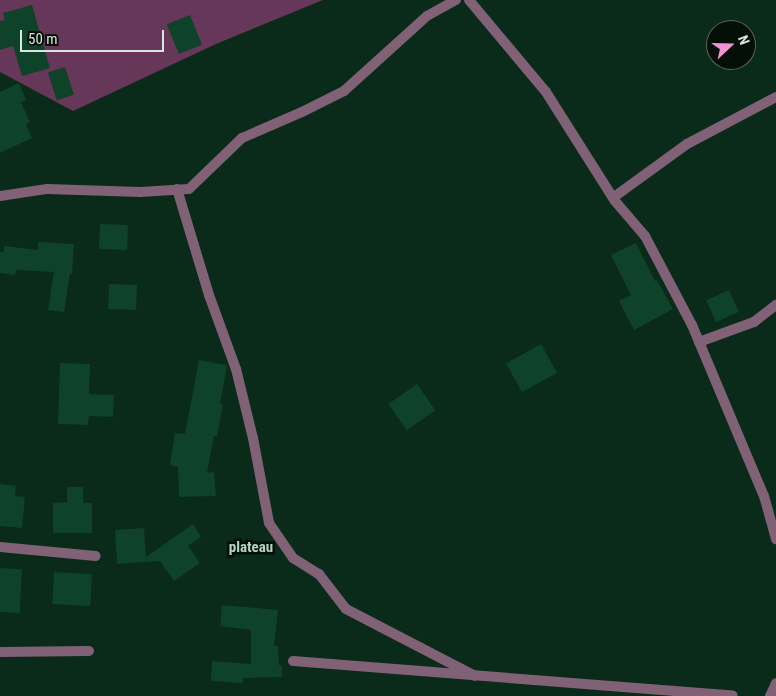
<!DOCTYPE html>
<html>
<head>
<meta charset="utf-8">
<style>
	body { margin:0 }
	#map { position:relative; width:776px; height:696px; overflow:hidden; background:#0a2a1a; font-family:"Roboto Condensed",sans-serif }
	div>[style] { position:absolute }
	[style*='--x'] { left:calc(var(--x)*1px); top:calc(var(--y)*1px); width:calc(var(--w)*1px); rotate:calc(var(--a)*1deg) }
	.green>* { inset:0; background:#663758 }
	.building>* { inset:0; background:#0e4229; transform-origin:0 0 }
	.service>* { height:10px; margin:-5px; padding:0 5px; transform-origin:5px; border-radius:5px; background:#816176 }
	.minor>* { height:10px; margin:-5px; padding:0 5px; transform-origin:5px; border-radius:5px; background:#816176 }
	span { translate:-50% -50%; white-space:nowrap; text-align:center; line-height:1.15; -webkit-text-stroke:5px #040f08; paint-order:stroke }
	.neighbourhood-label { font-size:15px; color:#b3d6c0; font-weight:700 }
	.north { position:absolute; left:706px; top:20px; width:50px; height:50px; box-sizing:border-box; background:#040f08; border:1px solid #58665d; border-radius:50%; rotate:69deg; font-size:14px; font-weight:700; line-height:20px; text-align:center; color:#d6e8dd }
	.north::after { content:''; display:block; margin:auto; width:18px; height:22px; background:#f391d5; clip-path:polygon(50% 0,100% 100%,50% 72%,0 100%) }
	.scale { position:absolute; left:20px; top:30px; width:144px; height:22px; box-sizing:border-box; border:2px solid #d6e8dd; border-top:0; padding-left:6px; font-size:15px; line-height:18px; white-space:nowrap; color:#d6e8dd; -webkit-text-stroke:4px #040f08; paint-order:stroke }
</style>
</head>
<body>
<div id="map">
	<div class="green">
		<div style="clip-path:polygon(0 0,323px 0,216px 44px,73px 111px,0 72px)"></div>
	</div>
	<div class="building">
		<div style="clip-path:polygon(32px 5px,50px 68px,22px 76px,13px 46px,0 50px,0 21px,5px 20px,3px 13px)"></div>
		<div style="left:190px;top:15px;width:32px;height:25px;rotate:68deg"></div>
		<div style="left:65px;top:67px;width:29px;height:18px;rotate:72deg"></div>
		<div style="clip-path:polygon(19px 83px,26px 100px,21px 102px,30px 122px,26px 124px,32px 138px,0 153px,0 92px)"></div>
		<div style="left:100px;top:224px;width:28px;height:25px;rotate:2deg"></div>
		<div style="clip-path:polygon(38px 242px,74px 244px,72px 274px,70px 273px,64px 312px,48px 310px,54px 272px,16px 270px,15px 275px,0 273px,0 252px,4px 252px,4px 246px,38px 250px)"></div>
		<div style="clip-path:polygon(636px 243px,655px 281px,657px 280px,673px 309px,634px 330px,619px 301px,631px 295px,611px 255px)"></div>
		<div style="left:137px;top:285px;width:25px;height:28px;rotate:92deg"></div>
		<div style="left:729px;top:290px;width:24px;height:25px;rotate:66deg"></div>
		<div style="left:541px;top:344px;width:33px;height:40px;rotate:61deg"></div>
		<div style="clip-path:polygon(199px 360px,227px 365px,220px 404px,223px 405px,217px 436px,214px 436px,207px 473px,214px 472px,216px 496px,179px 497px,178px 467px,170px 465px,175px 433px,185px 434px)"></div>
		<div style="clip-path:polygon(60px 363px,90px 364px,89px 394px,114px 395px,113px 417px,89px 416px,88px 425px,58px 424px)"></div>
		<div style="left:417px;top:384px;width:32px;height:35px;rotate:55deg"></div>
		<div style="clip-path:polygon(0 484px,16px 486px,15px 496px,25px 497px,22px 528px,0 526px)"></div>
		<div style="clip-path:polygon(67px 487px,83px 487px,83px 503px,92px 503px,92px 533px,53px 533px,53px 503px,67px 502px)"></div>
		<div style="clip-path:polygon(193px 524px,201px 537px,188px 546px,200px 563px,174px 581px,160px 561px,117px 564px,115px 530px,144px 528px,146px 557px)"></div>
		<div style="left:0;top:568px;width:22px;height:44px;rotate:3deg"></div>
		<div style="left:54px;top:572px;width:38px;height:32px;rotate:3deg"></div>
		<div style="clip-path:polygon(222px 605px,278px 610px,274px 646px,278px 646px,279px 665px,282px 666px,282px 677px,243px 678px,243px 683px,211px 681px,212px 661px,251px 664px,251px 630px,220px 626px)"></div>
	</div>
	<div class="service">
		<div style="--x:0;--y:652;--w:89;--a:-0.6"></div>
	</div>
	<div class="minor">
		<div style="--x:469;--y:0;--w:120;--a:50.1"></div>
		<div style="--x:546;--y:92;--w:129;--a:57.7"></div>
		<div style="--x:615;--y:201;--w:46;--a:49.4"></div>
		<div style="--x:645;--y:236;--w:101;--a:62.2"></div>
		<div style="--x:692;--y:325;--w:186;--a:67.2"></div>
		<div style="--x:764;--y:496;--w:45;--a:74.4"></div>
		<div style="--x:177;--y:189;--w:111;--a:73.2"></div>
		<div style="--x:209;--y:295;--w:79;--a:70"></div>
		<div style="--x:236;--y:369;--w:71;--a:76.2"></div>
		<div style="--x:253;--y:438;--w:86;--a:79.3"></div>
		<div style="--x:269;--y:523;--w:42;--a:55.6"></div>
		<div style="--x:293;--y:558;--w:31;--a:32"></div>
		<div style="--x:319;--y:574;--w:44;--a:52.4"></div>
		<div style="--x:346;--y:609;--w:145;--a:27.4"></div>
		<div style="--x:0;--y:196;--w:48;--a:-8.5"></div>
		<div style="--x:47;--y:189;--w:93;--a:1.8"></div>
		<div style="--x:140;--y:192;--w:49;--a:-3.5"></div>
		<div style="--x:189;--y:189;--w:74;--a:-43.9"></div>
		<div style="--x:242;--y:138;--w:65;--a:-23.4"></div>
		<div style="--x:302;--y:112;--w:47;--a:-26.6"></div>
		<div style="--x:344;--y:91;--w:112;--a:-42.1"></div>
		<div style="--x:427;--y:16;--w:33;--a:-29"></div>
		<div style="--x:614;--y:197;--w:90;--a:-36"></div>
		<div style="--x:687;--y:144;--w:101;--a:-27.8"></div>
		<div style="--x:699;--y:342;--w:59;--a:-20"></div>
		<div style="--x:754;--y:322;--w:28;--a:-38"></div>
		<div style="--x:0;--y:547;--w:96;--a:5.4"></div>
		<div style="--x:293;--y:661;--w:441;--a:4.5"></div>
		<div style="--x:770;--y:696;--w:14;--a:-65"></div>
	</div>
	<div class="neighbourhood-label">
		<span style="left:251px;top:548px">plateau</span>
	</div>
	<div class="north">N</div>
	<div class="scale">50 m</div>
</div>
</body>
</html>
